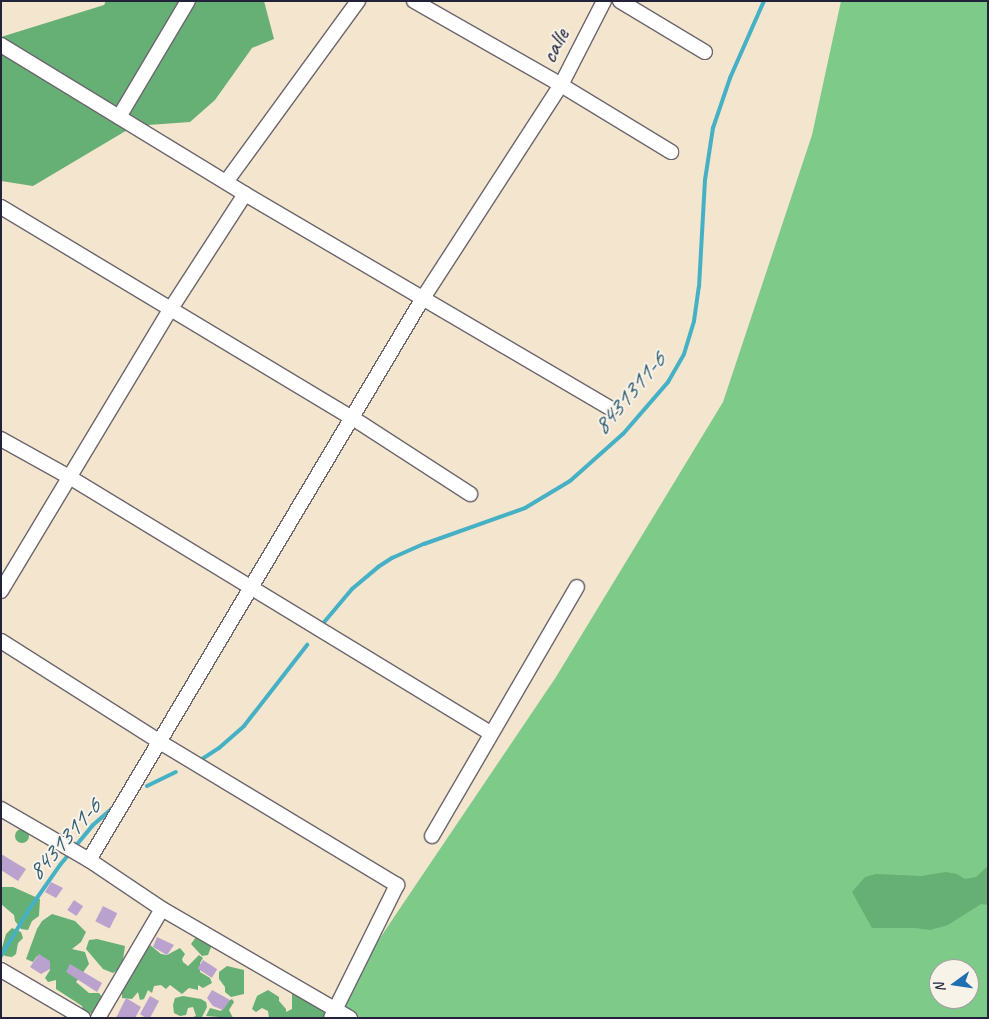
<!DOCTYPE html>
<html>
<head>
<meta charset="utf-8">
<style>
	body { margin:0 }
	#map { position:relative; width:989px; height:1019px; overflow:hidden; background:#f4e5ce; font-family:Caveat,sans-serif }
	div>[style] { position:absolute }
	[style*='--x'] { left:calc(var(--x)*1px); top:calc(var(--y)*1px); width:calc(var(--w)*1px); rotate:calc(var(--a)*1deg) }
	.green>* { inset:0; background:#7ecb89 }
	.forest>* { inset:0; background:#66af75 }
	.round { border-radius:50% }
	.stream>* { height:4px; margin:-2px; padding:0 2px; transform-origin:2px; border-radius:2px; background:#46b1c4 }
	.building>* { inset:0; background:#baa2ce; transform-origin:0 0 }
	.roads { filter:drop-shadow(1px 0 #6c666e) drop-shadow(-1px 0 #6c666e) drop-shadow(0 1px #6c666e) drop-shadow(0 -1px #6c666e) }
	.minor>* { height:14px; margin:-7px; padding:0 7px; transform-origin:7px; border-radius:7px; background:#fff }
	span { translate:-50% -50%; white-space:nowrap; text-align:center; line-height:1.15; -webkit-text-stroke:4px #f7f3e8; paint-order:stroke }
	.street-label { font-size:24px; color:#22223b }
	.water-label { font-size:25px; color:#305b72; font-style:italic }
	.frame { position:absolute; inset:0; border:2px solid #22223b; pointer-events:none }
	.north { position:absolute; left:929px; top:959px; width:50px; height:50px; box-sizing:border-box; background:#f7f3e8; border:1px solid #a29fa3; border-radius:50%; rotate:256deg; font-size:14px; font-weight:700; line-height:20px; text-align:center; color:#22223b }
	.north::after { content:''; display:block; margin:auto; width:18px; height:22px; background:#1f6fb2; clip-path:polygon(50% 0,100% 100%,50% 72%,0 100%) }
</style>
</head>
<body>
<div id="map">
	<div class="green">
		<div style="clip-path:polygon(evenodd,841px 1px,988px 1px,988px 1018px,326px 1018px,556px 677px,723px 402px,812px 135px,841px 1px,939px 969px,969px 969px,969px 999px,939px 999px,939px 969px)"></div>
	</div>
	<div class="forest">
		<div style="clip-path:polygon(106px 1px,264px 1px,274px 39px,252px 48px,215px 100px,190px 122px,134px 126px,33px 186px,1px 181px,1px 37px,104px 5px)"></div>
		<div class="round" style="left:15px;top:829px;width:14px;height:14px"></div>
		<div style="clip-path:polygon(988px 866px,988px 905px,981px 904px,948px 925px,930px 930px,915px 928px,872px 928px,852px 892px,865px 877px,876px 874px,921px 876px,946px 872px,957px 874px,965px 879px,976px 877px)"></div>
		<div style="clip-path:polygon(1px 887px,13px 887px,40px 899px,39px 916px,32px 921px,28px 930px,21px 929px,15px 921px,14px 915px,1px 904px)"></div>
		<div style="clip-path:polygon(52px 914px,75px 921px,86px 932px,81px 942px,72px 949px,85px 952px,89px 964px,76px 982px,89px 993px,99px 993px,105px 1001px,101px 1011px,92px 1014px,83px 1010px,82px 1006px,56px 989px,56px 980px,48px 982px,45px 978px,50px 970px,49px 963px,37px 956px,33px 962px,26px 959px,37px 929px,42px 921px)"></div>
		<div style="clip-path:polygon(12px 928px,21px 932px,23px 938px,18px 943px,16px 954px,12px 957px,5px 956px,1px 951px,6px 934px)"></div>
		<div style="clip-path:polygon(198px 934px,213px 942px,208px 955px,202px 956px,191px 944px)"></div>
		<div style="clip-path:polygon(97px 939px,125px 946px,122px 967px,113px 973px,103px 969px,86px 949px,89px 940px)"></div>
		<div style="clip-path:polygon(150px 945px,161px 954px,167px 955px,180px 948px,185px 954px,182px 959px,183px 962px,188px 966px,199px 955px,203px 958px,200px 963px,200px 972px,210px 978px,212px 983px,203px 988px,198px 985px,198px 990px,189px 988px,182px 994px,170px 985px,166px 989px,161px 985px,154px 986px,152px 993px,148px 990px,144px 999px,140px 1000px,138px 992px,132px 999px,122px 998px,122px 990px,141px 949px)"></div>
		<div style="clip-path:polygon(227px 966px,244px 970px,244px 994px,231px 997px,225px 992px,225px 987px,219px 979px,219px 972px)"></div>
		<div style="clip-path:polygon(292px 988px,331px 1005px,328px 1018px,269px 1018px,268px 1011px,262px 1008px,256px 1012px,252px 1009px,257px 996px,268px 990px,279px 997px,279px 1001px,286px 1009px,286px 1012px,292px 1009px)"></div>
		<div style="clip-path:polygon(183px 996px,201px 999px,206px 1002px,207px 1007px,202px 1017px,203px 1018px,190px 1018px,196px 1016px,193px 1007px,188px 1008px,186px 1015px,180px 1016px,174px 1013px,173px 1005px,175px 998px)"></div>
		<div style="clip-path:polygon(232px 999px,234px 1002px,229px 1010px,233px 1018px,206px 1016px,210px 1008px,221px 1011px,226px 1002px)"></div>
	</div>
	<div class="stream">
		<div style="--x:320;--y:627;--w:50;--a:-49.9"></div>
		<div style="--x:352;--y:589;--w:34;--a:-40"></div>
		<div style="--x:378;--y:567;--w:17;--a:-33"></div>
		<div style="--x:392;--y:558;--w:35;--a:-24"></div>
		<div style="--x:424;--y:544;--w:107;--a:-19.6"></div>
		<div style="--x:525;--y:508;--w:52;--a:-31"></div>
		<div style="--x:570;--y:481;--w:71;--a:-41.6"></div>
		<div style="--x:623;--y:434;--w:69;--a:-49.1"></div>
		<div style="--x:668;--y:382;--w:32;--a:-60"></div>
		<div style="--x:684;--y:354;--w:34;--a:-73"></div>
		<div style="--x:694;--y:321;--w:34;--a:-82"></div>
		<div style="--x:699;--y:287;--w:107;--a:-86.8"></div>
		<div style="--x:705;--y:180;--w:53;--a:-81.3"></div>
		<div style="--x:713;--y:128;--w:53;--a:-71.2"></div>
		<div style="--x:730;--y:78;--w:84;--a:-66.2"></div>
		<div style="--x:199;--y:761;--w:24;--a:-33"></div>
		<div style="--x:219;--y:748;--w:33;--a:-41"></div>
		<div style="--x:244;--y:726;--w:103;--a:-52.1"></div>
		<div style="--x:147;--y:786;--w:32;--a:-26"></div>
		<div style="--x:1;--y:956;--w:56;--a:-58.9"></div>
		<div style="--x:30;--y:908;--w:52;--a:-55.1"></div>
		<div style="--x:60;--y:865;--w:52;--a:-50.5"></div>
		<div style="--x:93;--y:825;--w:28;--a:-41"></div>
	</div>
	<div class="building">
		<div style="clip-path:polygon(1px 854px,26px 869px,18px 881px,1px 870px)"></div>
		<div style="clip-path:polygon(51px 882px,63px 888px,56px 898px,45px 892px)"></div>
		<div style="left:74px;top:900px;width:11px;height:12px;rotate:34deg"></div>
		<div style="left:103px;top:906px;width:16px;height:17px;rotate:27deg"></div>
		<div style="clip-path:polygon(157px 937px,174px 945px,167px 955px,153px 947px)"></div>
		<div style="clip-path:polygon(39px 954px,50px 961px,50px 969px,41px 974px,30px 967px)"></div>
		<div style="left:203px;top:960px;width:17px;height:10px;rotate:33deg"></div>
		<div style="clip-path:polygon(70px 964px,102px 983px,97px 992px,66px 972px)"></div>
		<div style="clip-path:polygon(212px 990px,230px 1000px,223px 1010px,213px 1006px,207px 998px)"></div>
		<div style="clip-path:polygon(150px 996px,159px 1001px,150px 1018px,146px 1018px,140px 1014px)"></div>
		<div style="clip-path:polygon(126px 998px,141px 1007px,135px 1018px,116px 1018px)"></div>
	</div>
	<div class="roads">
		<div class="minor">
			<div style="--x:414;--y:1;--w:169;--a:29.7"></div>
			<div style="--x:561;--y:85;--w:129;--a:31.3"></div>
			<div style="--x:620;--y:1;--w:99;--a:31"></div>
			<div style="--x:1;--y:45;--w:286;--a:31.4"></div>
			<div style="--x:245;--y:194;--w:424;--a:30.4"></div>
			<div style="--x:119;--y:117;--w:135;--a:-59.3"></div>
			<div style="--x:226;--y:182;--w:224;--a:-53.9"></div>
			<div style="--x:1;--y:207;--w:408;--a:31"></div>
			<div style="--x:351;--y:417;--w:142;--a:32.9"></div>
			<div style="--x:1;--y:439;--w:80;--a:29.1"></div>
			<div style="--x:71;--y:478;--w:490;--a:31.3"></div>
			<div style="--x:1;--y:591;--w:328;--a:-59"></div>
			<div style="--x:170;--y:310;--w:138;--a:-57.1"></div>
			<div style="--x:1;--y:641;--w:188;--a:32.4"></div>
			<div style="--x:160;--y:742;--w:277;--a:31.1"></div>
			<div style="--x:397;--y:885;--w:148;--a:116.4"></div>
			<div style="--x:1;--y:809;--w:102;--a:30.1"></div>
			<div style="--x:432;--y:836;--w:288;--a:-59.8"></div>
			<div style="--x:1;--y:970;--w:95;--a:30.3"></div>
			<div style="--x:98;--y:1018;--w:126;--a:-59.6"></div>
			<div style="--x:350;--y:1018;--w:217;--a:-149.9"></div>
			<div style="--x:162;--y:909;--w:88;--a:-146.1"></div>
			<div style="--x:89;--y:860;--w:654;--a:-59.28"></div>
			<div style="--x:423;--y:298;--w:254;--a:-57.1"></div>
			<div style="--x:561;--y:85;--w:94;--a:-62.9"></div>
		</div>
	</div>
	<div class="street-label">
		<span style="left:555px;top:46px;rotate:-63deg">calle</span>
	</div>
	<div class="water-label">
		<span style="left:629px;top:394px;rotate:-50deg">8431311-6</span>
		<span style="left:64px;top:840px;rotate:-49deg">8431311-6</span>
	</div>
	<div class="frame"></div>
	<div class="north">N</div>
</div>
</body>
</html>
